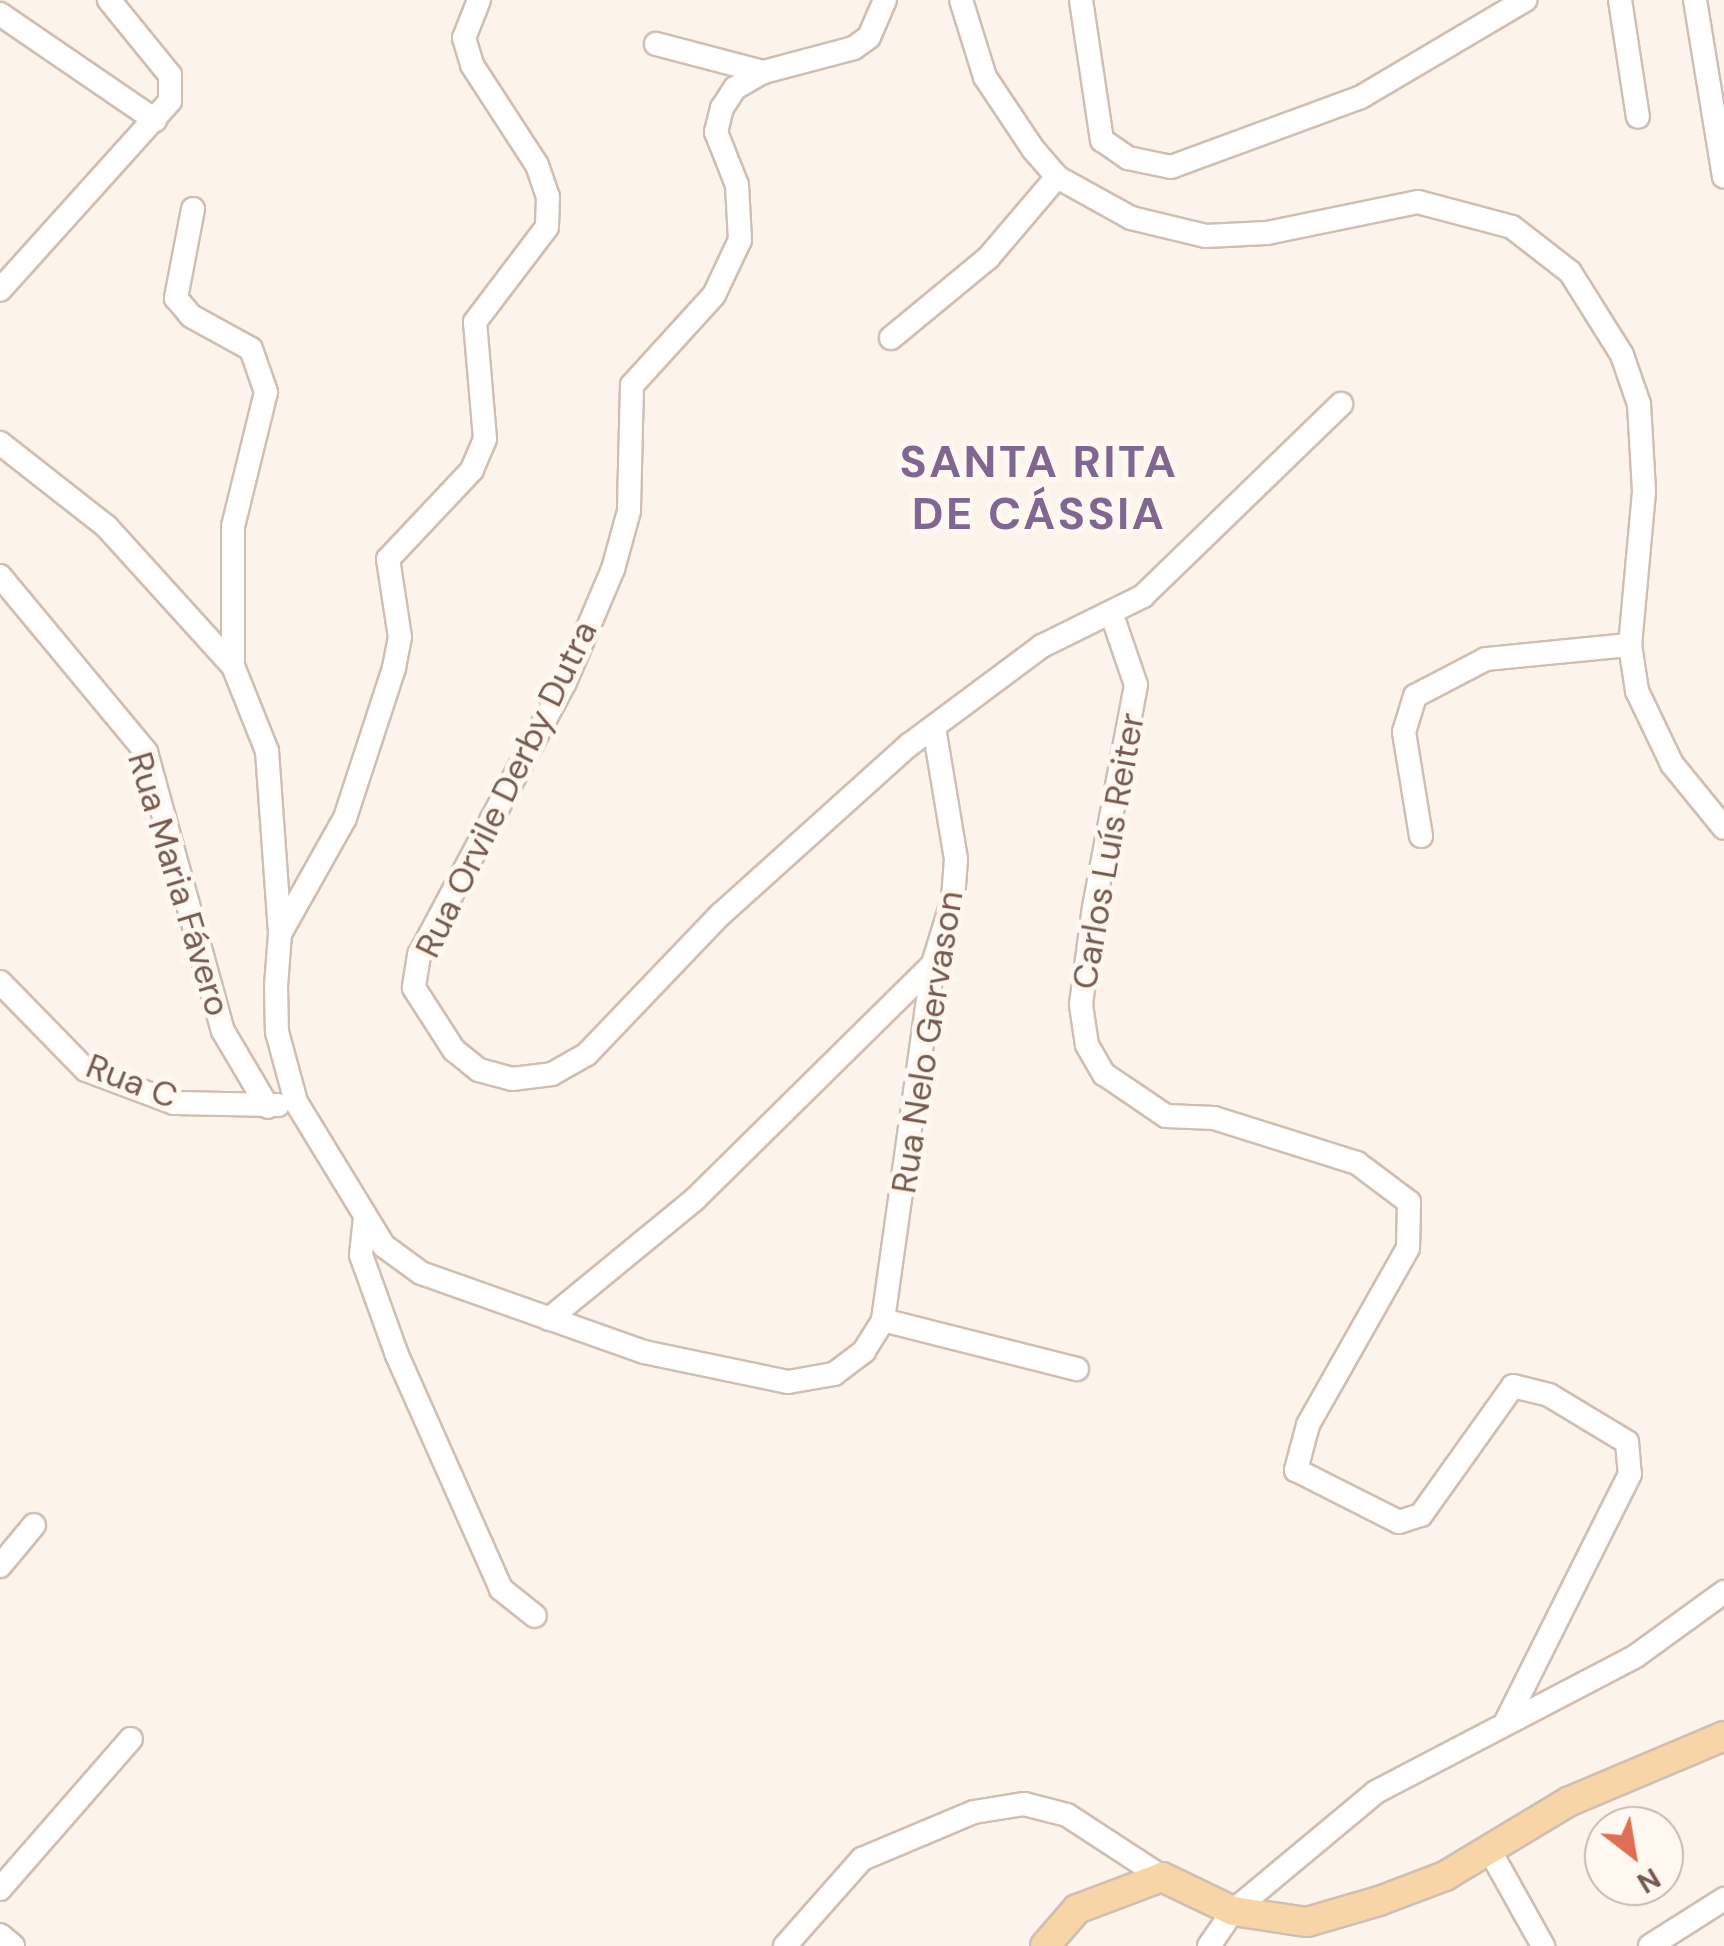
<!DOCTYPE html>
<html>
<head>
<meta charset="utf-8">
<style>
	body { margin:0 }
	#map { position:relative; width:1724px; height:1946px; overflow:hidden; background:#fcf4ea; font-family:"DM Sans",sans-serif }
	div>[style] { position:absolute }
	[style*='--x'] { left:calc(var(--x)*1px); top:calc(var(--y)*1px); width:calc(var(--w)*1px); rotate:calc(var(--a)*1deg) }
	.roads { filter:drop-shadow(2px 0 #d0beb2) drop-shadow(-2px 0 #d0beb2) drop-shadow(0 2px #d0beb2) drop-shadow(0 -2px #d0beb2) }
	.minor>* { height:22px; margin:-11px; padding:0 11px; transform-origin:11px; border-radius:11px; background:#fff }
	.major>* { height:28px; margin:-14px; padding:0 14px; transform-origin:14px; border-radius:14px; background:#f7d5a7 }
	span { translate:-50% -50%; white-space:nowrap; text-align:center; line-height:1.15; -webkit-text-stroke:10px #fef8f1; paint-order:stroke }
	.street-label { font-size:35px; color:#765a4e }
	.district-label { font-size:45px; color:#816691; font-weight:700; letter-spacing:2.5px }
	.north { position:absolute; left:1584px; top:1806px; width:100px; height:100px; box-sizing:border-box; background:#fef8f1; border:2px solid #c8b9b0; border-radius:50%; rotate:149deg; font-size:28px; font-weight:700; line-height:40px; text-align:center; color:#765a4e }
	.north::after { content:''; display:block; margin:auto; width:35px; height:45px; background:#df6e56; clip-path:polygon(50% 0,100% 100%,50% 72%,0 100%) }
</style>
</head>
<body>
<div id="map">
	<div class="roads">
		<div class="minor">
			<div style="--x:479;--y:0;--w:41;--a:111.5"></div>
			<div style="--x:464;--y:38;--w:28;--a:73"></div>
			<div style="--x:472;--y:65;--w:119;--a:57"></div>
			<div style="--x:537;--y:165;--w:34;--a:71"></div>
			<div style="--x:548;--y:197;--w:30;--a:92"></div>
			<div style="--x:547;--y:227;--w:119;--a:127.2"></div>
			<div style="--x:475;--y:322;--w:117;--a:85.1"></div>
			<div style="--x:485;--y:439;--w:34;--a:113"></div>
			<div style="--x:472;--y:470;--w:122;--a:133.3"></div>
			<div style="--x:388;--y:559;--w:79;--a:81.3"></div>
			<div style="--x:400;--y:637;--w:32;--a:101"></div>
			<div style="--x:394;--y:668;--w:158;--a:108.1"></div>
			<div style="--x:345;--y:818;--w:133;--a:119.3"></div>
			<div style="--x:280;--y:934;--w:52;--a:94.4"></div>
			<div style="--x:276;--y:986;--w:46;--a:88.8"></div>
			<div style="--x:277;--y:1032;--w:73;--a:74.8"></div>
			<div style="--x:296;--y:1102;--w:169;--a:58.6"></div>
			<div style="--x:384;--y:1246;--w:46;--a:36.1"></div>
			<div style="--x:421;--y:1273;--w:237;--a:19.5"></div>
			<div style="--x:644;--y:1352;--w:147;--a:11.8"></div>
			<div style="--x:788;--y:1382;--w:47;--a:-9.9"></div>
			<div style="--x:834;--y:1374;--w:38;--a:-37"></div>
			<div style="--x:864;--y:1351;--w:36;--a:-58"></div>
			<div style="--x:883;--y:1320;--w:359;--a:-82"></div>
			<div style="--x:933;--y:964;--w:68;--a:-72.9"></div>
			<div style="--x:953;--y:899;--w:40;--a:-85.7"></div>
			<div style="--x:956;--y:859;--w:133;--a:-99.5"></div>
			<div style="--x:885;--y:0;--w:40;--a:113.4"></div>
			<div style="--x:869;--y:37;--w:19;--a:144"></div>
			<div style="--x:854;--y:48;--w:94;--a:165.2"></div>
			<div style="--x:763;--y:72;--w:32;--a:150"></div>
			<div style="--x:735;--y:88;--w:24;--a:123"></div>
			<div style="--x:722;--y:108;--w:25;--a:104"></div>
			<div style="--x:716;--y:132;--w:57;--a:68.4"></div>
			<div style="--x:737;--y:185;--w:55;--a:86.9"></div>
			<div style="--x:740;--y:240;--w:61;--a:115.3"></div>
			<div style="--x:714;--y:295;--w:122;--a:132.3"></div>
			<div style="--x:632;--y:385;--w:126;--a:91.4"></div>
			<div style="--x:629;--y:511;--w:60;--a:105.4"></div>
			<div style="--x:613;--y:569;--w:123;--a:113"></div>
			<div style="--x:565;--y:682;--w:310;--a:118.1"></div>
			<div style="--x:419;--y:955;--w:33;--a:99"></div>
			<div style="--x:414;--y:988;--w:74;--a:57.2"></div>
			<div style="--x:454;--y:1050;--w:32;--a:39"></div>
			<div style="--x:479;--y:1070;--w:34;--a:15"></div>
			<div style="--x:512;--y:1079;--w:40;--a:-7.1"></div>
			<div style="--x:552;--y:1074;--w:40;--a:-29.7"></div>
			<div style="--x:587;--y:1054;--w:192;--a:-46.3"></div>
			<div style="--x:720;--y:915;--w:254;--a:-42"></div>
			<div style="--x:909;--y:745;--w:166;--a:-36.7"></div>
			<div style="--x:1042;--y:646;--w:113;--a:-26.3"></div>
			<div style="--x:1143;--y:596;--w:276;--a:-44.1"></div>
			<div style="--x:961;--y:0;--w:81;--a:72.7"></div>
			<div style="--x:985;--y:77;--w:87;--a:56.3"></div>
			<div style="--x:1033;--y:149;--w:37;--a:49"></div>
			<div style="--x:1057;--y:177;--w:85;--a:29"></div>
			<div style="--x:1131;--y:218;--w:77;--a:13.5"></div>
			<div style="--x:1206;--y:236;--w:61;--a:-2.8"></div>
			<div style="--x:1267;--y:233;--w:154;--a:-11.6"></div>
			<div style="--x:1418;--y:202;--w:97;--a:14.9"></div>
			<div style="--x:1512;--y:227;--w:73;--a:37.8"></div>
			<div style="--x:1570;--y:272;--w:98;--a:57.9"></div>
			<div style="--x:1622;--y:355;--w:52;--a:70.9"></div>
			<div style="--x:1639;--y:404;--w:88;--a:86.7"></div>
			<div style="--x:1644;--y:492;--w:154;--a:95.2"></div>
			<div style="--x:1630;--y:645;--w:47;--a:81.3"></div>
			<div style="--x:1637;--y:691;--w:81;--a:64.4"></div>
			<div style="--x:1672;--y:764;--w:82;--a:50.9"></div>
			<div style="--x:1081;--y:0;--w:142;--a:81.5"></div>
			<div style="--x:1102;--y:140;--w:32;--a:35"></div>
			<div style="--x:1128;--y:158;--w:44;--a:11.8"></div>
			<div style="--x:1171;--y:167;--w:202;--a:-20.2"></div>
			<div style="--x:1361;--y:97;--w:191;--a:-30.6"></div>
			<div style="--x:1620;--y:0;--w:118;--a:81.3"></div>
			<div style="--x:1695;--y:0;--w:179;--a:80.7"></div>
			<div style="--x:0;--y:14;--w:188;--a:34.4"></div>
			<div style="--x:656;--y:44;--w:111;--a:14.7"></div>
			<div style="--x:193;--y:209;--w:91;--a:100.8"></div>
			<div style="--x:176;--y:298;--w:23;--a:50"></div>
			<div style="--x:191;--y:316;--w:68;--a:28.8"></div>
			<div style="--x:251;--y:349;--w:46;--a:70.8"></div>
			<div style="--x:266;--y:392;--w:138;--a:103.8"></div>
			<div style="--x:233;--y:526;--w:140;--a:90"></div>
			<div style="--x:0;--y:290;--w:254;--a:-48"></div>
			<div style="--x:170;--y:101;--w:26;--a:-90"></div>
			<div style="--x:170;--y:75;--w:97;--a:-129.1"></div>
			<div style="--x:891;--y:338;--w:126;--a:-39.5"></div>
			<div style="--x:988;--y:258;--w:106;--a:-49.6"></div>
			<div style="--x:0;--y:443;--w:135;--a:38.1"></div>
			<div style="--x:106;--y:526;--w:189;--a:47.8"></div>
			<div style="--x:233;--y:666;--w:92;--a:68.2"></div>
			<div style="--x:267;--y:751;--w:180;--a:85.9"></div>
			<div style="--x:0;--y:576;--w:229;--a:50.3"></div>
			<div style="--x:146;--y:752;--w:289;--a:74.6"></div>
			<div style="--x:223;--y:1031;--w:88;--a:59.4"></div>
			<div style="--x:1112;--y:615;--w:74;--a:71.1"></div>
			<div style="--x:1136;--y:685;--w:226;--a:100.7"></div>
			<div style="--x:1094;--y:907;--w:99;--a:97.6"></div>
			<div style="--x:1081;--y:1005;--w:40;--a:81.5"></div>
			<div style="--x:1087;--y:1045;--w:34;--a:60"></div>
			<div style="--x:1104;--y:1074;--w:75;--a:34.1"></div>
			<div style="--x:1166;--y:1116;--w:48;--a:2.4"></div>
			<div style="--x:1214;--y:1118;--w:150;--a:17.5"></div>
			<div style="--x:1357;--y:1163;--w:65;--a:36.9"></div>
			<div style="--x:1409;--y:1202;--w:46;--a:91.2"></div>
			<div style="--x:1408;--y:1248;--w:203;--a:119.5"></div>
			<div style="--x:1308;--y:1425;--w:47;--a:104.9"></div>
			<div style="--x:1296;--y:1470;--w:115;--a:26.8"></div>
			<div style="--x:1399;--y:1522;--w:23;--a:-18"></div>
			<div style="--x:1421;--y:1515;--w:158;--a:-54.5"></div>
			<div style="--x:1513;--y:1386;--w:37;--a:14"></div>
			<div style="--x:1549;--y:1395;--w:91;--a:31.1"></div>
			<div style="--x:1627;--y:1442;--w:32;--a:85"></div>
			<div style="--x:1630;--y:1474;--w:277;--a:116.6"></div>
			<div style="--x:1421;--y:836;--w:105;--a:-99.3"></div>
			<div style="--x:1404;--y:732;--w:38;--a:-73"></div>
			<div style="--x:1415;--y:696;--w:80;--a:-27.5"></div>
			<div style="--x:1486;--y:659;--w:145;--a:-5.6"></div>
			<div style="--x:0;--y:982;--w:123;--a:45.7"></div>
			<div style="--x:86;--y:1070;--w:94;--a:20.6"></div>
			<div style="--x:174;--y:1103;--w:104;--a:1.1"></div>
			<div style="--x:365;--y:1217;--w:38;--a:96"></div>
			<div style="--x:361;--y:1255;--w:106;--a:70.2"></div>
			<div style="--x:397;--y:1355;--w:256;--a:66"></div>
			<div style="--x:501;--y:1589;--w:43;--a:38.5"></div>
			<div style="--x:549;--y:1319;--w:188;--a:-39.4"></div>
			<div style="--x:694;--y:1200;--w:336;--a:-44.6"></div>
			<div style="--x:883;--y:1320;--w:200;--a:14.2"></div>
			<div style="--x:0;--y:1566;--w:53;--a:-50.3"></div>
			<div style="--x:1490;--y:1851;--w:109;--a:60.8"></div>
			<div style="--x:0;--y:1889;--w:199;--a:-48.9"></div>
			<div style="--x:0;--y:1935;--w:17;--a:40"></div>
			<div style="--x:785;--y:1946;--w:116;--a:-48.5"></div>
			<div style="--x:862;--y:1859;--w:121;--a:-22.8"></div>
			<div style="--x:974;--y:1812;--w:51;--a:-9.1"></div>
			<div style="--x:1024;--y:1804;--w:44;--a:14.3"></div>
			<div style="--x:1067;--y:1815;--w:113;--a:33.1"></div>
			<div style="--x:1209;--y:1946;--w:42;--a:-55.6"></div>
			<div style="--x:1233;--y:1911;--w:186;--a:-39.8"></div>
			<div style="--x:1376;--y:1792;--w:293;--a:-27.6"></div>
			<div style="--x:1636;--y:1656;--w:109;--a:-36"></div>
			<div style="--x:1650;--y:1946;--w:88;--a:-32.4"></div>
		</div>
		<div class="major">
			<div style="--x:1045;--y:1946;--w:49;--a:-49.1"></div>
			<div style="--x:1077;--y:1909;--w:91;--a:-20.6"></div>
			<div style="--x:1162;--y:1877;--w:79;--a:25.6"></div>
			<div style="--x:1233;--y:1911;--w:75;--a:8.5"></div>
			<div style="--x:1307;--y:1922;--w:75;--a:-16.3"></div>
			<div style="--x:1379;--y:1901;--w:71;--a:-20.7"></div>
			<div style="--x:1445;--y:1876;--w:144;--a:-31"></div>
			<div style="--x:1568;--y:1802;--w:169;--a:-22.9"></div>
		</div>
	</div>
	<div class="street-label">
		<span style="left:506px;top:789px;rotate:-64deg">Rua Orvile Derby Dutra</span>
		<span style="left:1108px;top:851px;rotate:-80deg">Carlos Luís Reiter</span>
		<span style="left:179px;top:884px;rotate:73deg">Rua Maria Fávero</span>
		<span style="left:927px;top:1042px;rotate:-81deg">Rua Nelo Gervason</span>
		<span style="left:132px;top:1081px;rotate:21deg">Rua C</span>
	</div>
	<div class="district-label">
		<span style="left:1039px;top:488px">SANTA RITA<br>DE CÁSSIA</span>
	</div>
	<div class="north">N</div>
</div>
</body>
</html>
